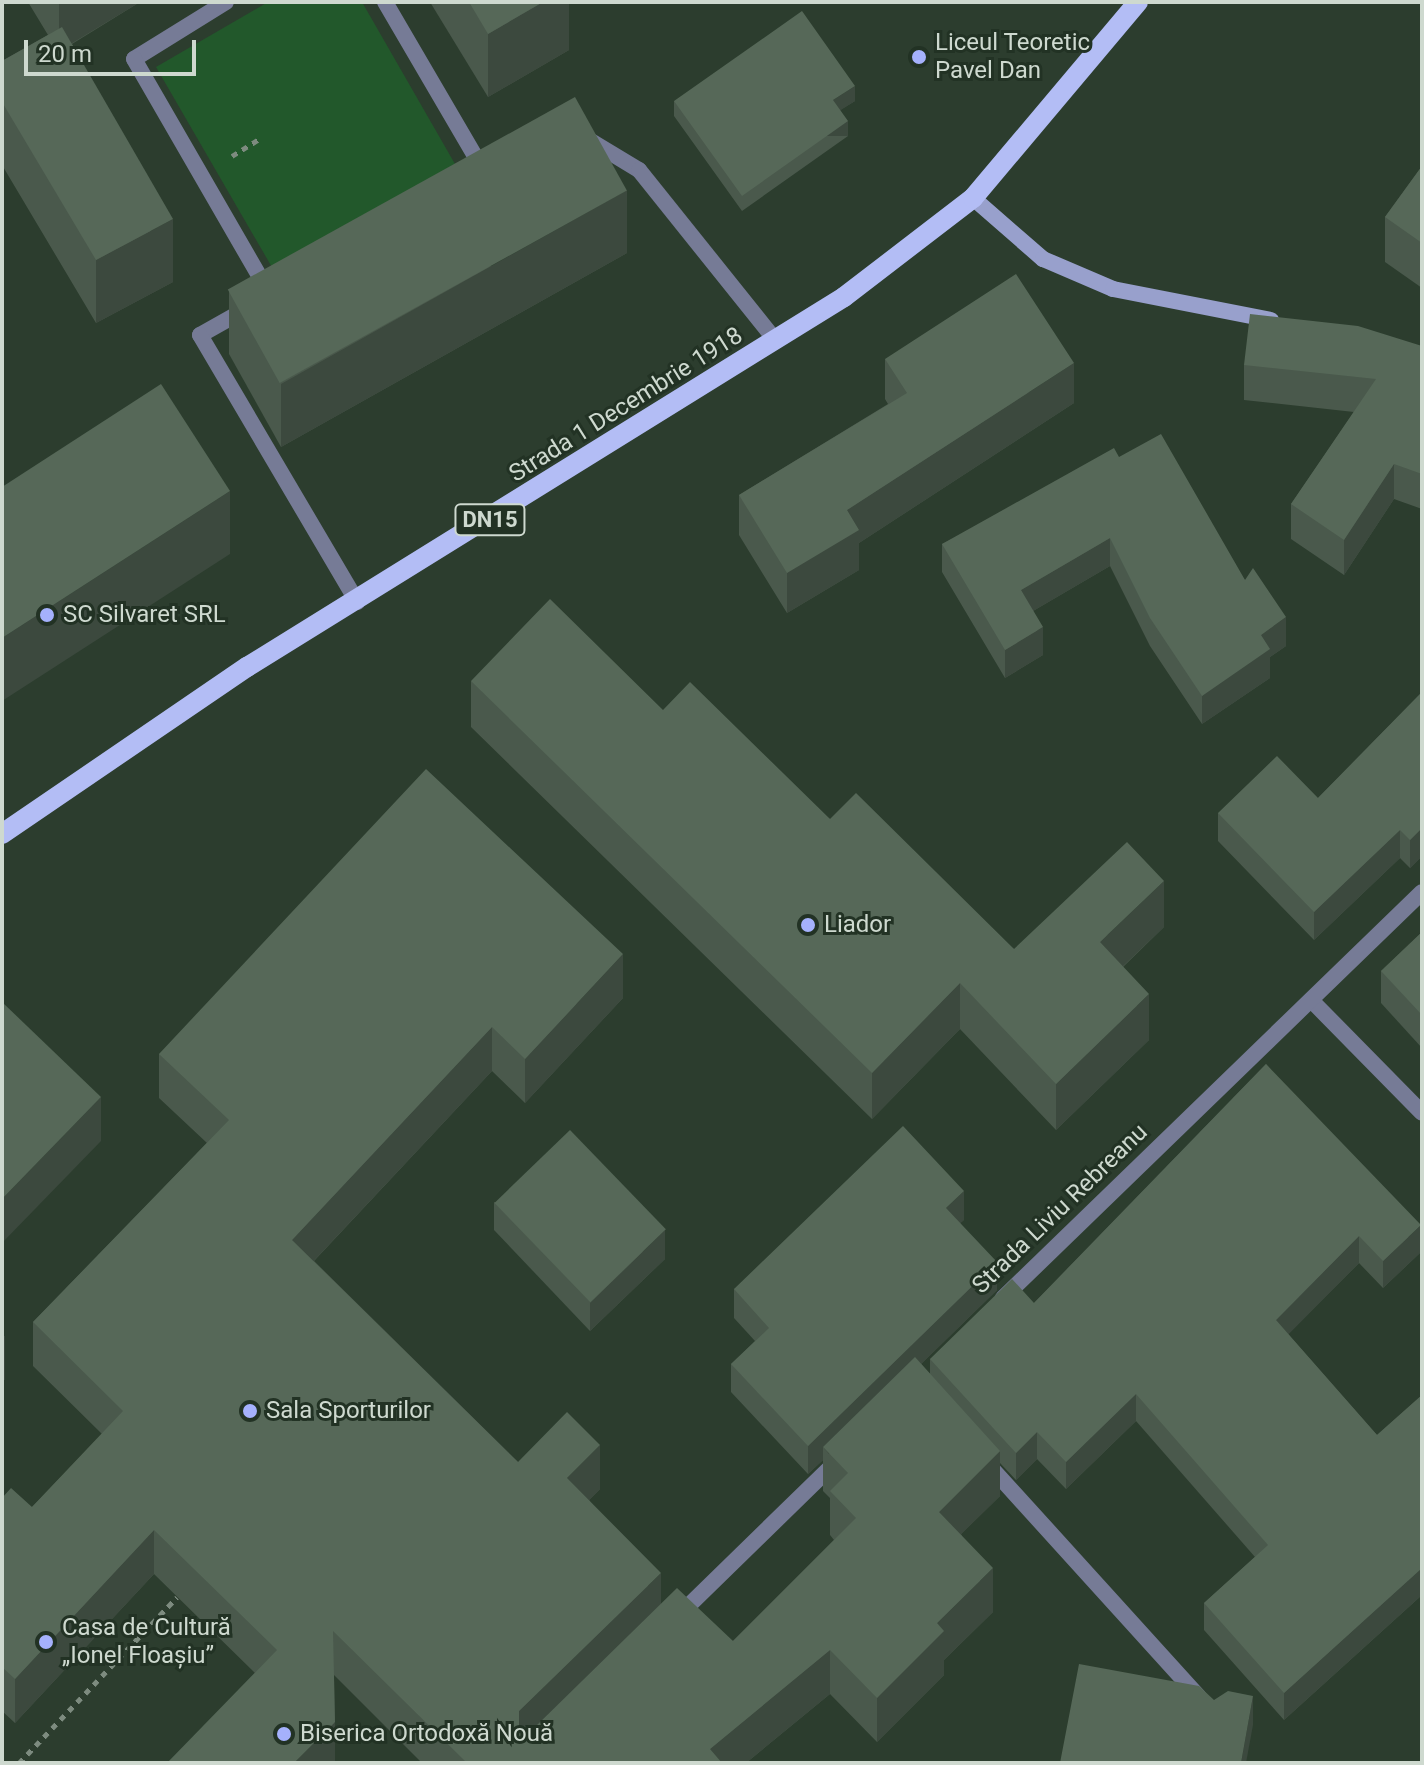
<!DOCTYPE html>
<html>
<head>
<meta charset="utf-8">
<style>
	body { margin:0 }
	#map { position:relative; width:1424px; height:1765px; overflow:hidden; background:#2c3d2e; font-family:Roboto,sans-serif }
	div>[style] { position:absolute }
	[style*='--x'] { left:calc(var(--x)*1px); top:calc(var(--y)*1px); width:calc(var(--w)*1px); rotate:calc(var(--a)*1deg) }
	.green>* { inset:0; background:#22582b }
	.path>* { height:5px; margin-top:-2.5px; transform-origin:0; background:repeating-linear-gradient(90deg,#7d8b7f 0 6px,transparent 0 12px) }
	.street>* { height:16px; margin:-8px; padding:0 8px; transform-origin:8px; border-radius:8px; background:#767b96 }
	.secondary>* { height:16px; margin:-8px; padding:0 8px; transform-origin:8px; border-radius:8px; background:#98a0cc }
	.primary>* { height:20px; margin:-10px; padding:0 10px; transform-origin:10px; border-radius:10px; background:#b3bdf5 }
	.wall>* { inset:0; background:#4a594c }
	.shaded-wall>* { inset:0; background:#3c493e; transform-origin:0 0 }
	.building>* { inset:0; background:#566858; transform-origin:0 0 }
	.dots>* { width:22px; height:22px; translate:-50% -50%; box-sizing:border-box; border:4px solid #223224; border-radius:50% }
	span { translate:-50% -50%; white-space:nowrap; text-align:center; line-height:1.15; -webkit-text-stroke:6px #223224; paint-order:stroke }
	.shield-label span { padding:2px 6px; background:#223224; border:2px solid; border-radius:6px; -webkit-text-stroke-width:0 }
	.shield-label { font-size:22px; color:#ced9cf; font-weight:700 }
	.poi-label { font-size:24px; color:#ced9cf }
	.left { translate:0 -50%; text-align:left }
	.street-label { font-size:24px; color:#ced9cf }
	.frame { position:absolute; inset:0; border:4px solid #ced9cf; pointer-events:none }
	.scale { position:absolute; left:24px; top:40px; width:172px; height:36px; box-sizing:border-box; border:4px solid #ced9cf; border-top:0; padding-left:10px; font-size:24px; line-height:28px; white-space:nowrap; color:#ced9cf; -webkit-text-stroke:6px #223224; paint-order:stroke }
</style>
</head>
<body>
<div id="map">
	<div class="green">
		<div style="clip-path:polygon(268px 2px,362px 2px,455px 164px,273px 269px,156px 67px)"></div>
	</div>
	<div class="path">
		<div style="--x:232;--y:156;--w:34;--a:-32"></div>
		<div style="--x:19;--y:1763;--w:229;--a:-46.4"></div>
	</div>
	<div class="street">
		<div style="--x:226;--y:2;--w:108;--a:148.2"></div>
		<div style="--x:134;--y:59;--w:270;--a:60"></div>
		<div style="--x:385;--y:2;--w:194;--a:59.7"></div>
		<div style="--x:586;--y:138;--w:62;--a:31.1"></div>
		<div style="--x:639;--y:170;--w:219;--a:51.3"></div>
		<div style="--x:248;--y:308;--w:55;--a:150.6"></div>
		<div style="--x:200;--y:335;--w:310;--a:59.5"></div>
		<div style="--x:1311;--y:1000;--w:158;--a:45.5"></div>
		<div style="--x:1003;--y:1298;--w:583;--a:-44.1"></div>
		<div style="--x:986;--y:1462;--w:317;--a:47.8"></div>
		<div style="--x:677;--y:1617;--w:225;--a:-44.3"></div>
	</div>
	<div class="secondary">
		<div style="--x:973;--y:198;--w:93;--a:41.1"></div>
		<div style="--x:1043;--y:259;--w:76;--a:23.2"></div>
		<div style="--x:1113;--y:289;--w:161;--a:11.1"></div>
	</div>
	<div class="primary">
		<div style="--x:2;--y:834;--w:297;--a:-34.3"></div>
		<div style="--x:247;--y:667;--w:702;--a:-31.79"></div>
		<div style="--x:844;--y:297;--w:163;--a:-37.5"></div>
		<div style="--x:973;--y:198;--w:256;--a:-49.9"></div>
	</div>
	<div class="wall">
		<div style="clip-path:polygon(28px 2px,140px 2px,72px 44px,173px 282px,96px 323px,2px 165px,2px 61px,48px 35px)"></div>
		<div style="clip-path:polygon(430px 2px,569px 2px,569px 50px,488px 97px)"></div>
		<div style="clip-path:polygon(674px 101px,855px 101px,840px 110px,848px 136px,742px 211px,674px 116px)"></div>
		<div style="clip-path:polygon(1422px 166px,1422px 288px,1385px 262px,1385px 217px)"></div>
		<div style="clip-path:polygon(627px 253px,281px 447px,229px 354px,229px 291px)"></div>
		<div style="clip-path:polygon(1422px 346px,1422px 509px,1394px 499px,1344px 575px,1291px 539px,1291px 504px,1354px 412px,1244px 400px,1244px 365px)"></div>
		<div style="clip-path:polygon(885px 359px,1074px 403px,859px 543px,859px 570px,787px 613px,739px 535px,739px 495px,888px 404px,885px 399px)"></div>
		<div style="clip-path:polygon(1119px 457px,1245px 580px,1286px 646px,1270px 657px,1270px 678px,1202px 724px,1150px 646px,1110px 566px,1033px 611px,1043px 655px,1005px 678px,942px 572px,942px 544px)"></div>
		<div style="clip-path:polygon(471px 681px,663px 710px,830px 819px,1014px 949px,1164px 927px,1123px 967px,1149px 1040px,1056px 1130px,960px 1029px,872px 1119px,471px 727px)"></div>
		<div style="clip-path:polygon(1422px 692px,1422px 856px,1410px 868px,1400px 858px,1314px 940px,1218px 841px,1218px 813px,1318px 798px)"></div>
		<div style="clip-path:polygon(1422px 932px,1422px 1048px,1381px 1003px,1381px 971px)"></div>
		<div style="clip-path:polygon(623px 998px,525px 1103px,492px 1071px,314px 1261px,518px 1462px,600px 1489px,589px 1500px,661px 1604px,733px 1641px,834px 1540px,830px 1535px,830px 1498px,823px 1491px,823px 1460px,808px 1474px,731px 1392px,731px 1364px,755px 1341px,734px 1318px,734px 1289px,964px 1220px,960px 1223px,997px 1290px,921px 1364px,930px 1374px,930px 1359px,1034px 1303px,1266px 1064px,1421px 1252px,1383px 1288px,1359px 1263px,1288px 1334px,1377px 1435px,1422px 1395px,1422px 1595px,1284px 1720px,1204px 1630px,1204px 1603px,1255px 1557px,1136px 1421px,1066px 1489px,1037px 1459px,1016px 1480px,1000px 1463px,1000px 1496px,961px 1534px,993px 1612px,944px 1660px,944px 1675px,877px 1742px,830px 1694px,746px 1763px,422px 1763px,334px 1675px,335px 1763px,255px 1673px,154px 1574px,15px 1723px,2px 1711px,2px 1498px,32px 1507px,102px 1434px,33px 1366px,33px 1322px,207px 1143px,159px 1098px,159px 1054px)"></div>
		<div style="clip-path:polygon(494px 1202px,665px 1259px,590px 1331px,494px 1230px)"></div>
	</div>
	<div class="shaded-wall">
		<div style="clip-path:polygon(59px 2px,140px 2px,59px 51px)"></div>
		<div style="clip-path:polygon(543px 2px,569px 2px,569px 50px,488px 97px,488px 34px)"></div>
		<div style="clip-path:polygon(855px 86px,855px 101px,833px 115px,833px 100px)"></div>
		<div style="left:848px;top:121px;width:15px;height:130px;rotate:90deg"></div>
		<div style="clip-path:polygon(627px 190px,627px 253px,281px 447px,281px 384px)"></div>
		<div style="clip-path:polygon(173px 219px,173px 282px,96px 323px,96px 260px)"></div>
		<div style="clip-path:polygon(1074px 363px,1074px 403px,859px 543px,859px 570px,787px 613px,787px 573px,847px 510px)"></div>
		<div style="clip-path:polygon(1394px 464px,1394px 499px,1344px 575px,1344px 540px)"></div>
		<div style="clip-path:polygon(230px 491px,230px 554px,2px 701px,2px 638px)"></div>
		<div style="clip-path:polygon(1110px 538px,1110px 566px,1021px 618px,1021px 590px)"></div>
		<div style="clip-path:polygon(1286px 617px,1286px 646px,1270px 657px,1270px 678px,1202px 724px,1202px 696px,1261px 635px)"></div>
		<div style="clip-path:polygon(1043px 627px,1043px 655px,1005px 678px,1005px 650px)"></div>
		<div style="clip-path:polygon(1422px 828px,1422px 856px,1410px 868px,1410px 840px)"></div>
		<div style="clip-path:polygon(1400px 830px,1400px 858px,1314px 940px,1314px 912px)"></div>
		<div style="clip-path:polygon(1164px 881px,1164px 927px,1100px 988px,1100px 942px)"></div>
		<div style="clip-path:polygon(623px 954px,623px 998px,525px 1103px,525px 1059px)"></div>
		<div style="clip-path:polygon(960px 983px,960px 1029px,872px 1119px,872px 1073px)"></div>
		<div style="clip-path:polygon(1149px 994px,1149px 1040px,1056px 1130px,1056px 1084px)"></div>
		<div style="clip-path:polygon(492px 1027px,492px 1071px,292px 1284px,292px 1240px)"></div>
		<div style="clip-path:polygon(101px 1097px,101px 1141px,2px 1243px,2px 1199px)"></div>
		<div style="clip-path:polygon(964px 1191px,964px 1220px,946px 1236px,946px 1208px)"></div>
		<div style="clip-path:polygon(1421px 1225px,1421px 1252px,1383px 1288px,1383px 1261px)"></div>
		<div style="clip-path:polygon(665px 1230px,665px 1259px,590px 1331px,590px 1303px)"></div>
		<div style="clip-path:polygon(1359px 1236px,1359px 1263px,1276px 1347px,1276px 1320px)"></div>
		<div style="clip-path:polygon(997px 1262px,997px 1290px,829px 1454px,823px 1447px,823px 1460px,808px 1474px,808px 1446px)"></div>
		<div style="left:5px;top:1336px;width:44px;height:4px;rotate:90deg"></div>
		<div style="clip-path:polygon(1136px 1394px,1136px 1421px,1066px 1489px,1066px 1462px)"></div>
		<div style="clip-path:polygon(1037px 1432px,1037px 1459px,1016px 1480px,1016px 1453px)"></div>
		<div style="clip-path:polygon(600px 1445px,600px 1489px,567px 1522px,567px 1478px)"></div>
		<div style="clip-path:polygon(1000px 1451px,1000px 1496px,939px 1556px,939px 1512px)"></div>
		<div style="clip-path:polygon(154px 1530px,154px 1574px,15px 1723px,15px 1679px)"></div>
		<div style="clip-path:polygon(993px 1568px,993px 1612px,944px 1660px,944px 1675px,877px 1742px,877px 1698px,937px 1623px)"></div>
		<div style="clip-path:polygon(1422px 1568px,1422px 1595px,1284px 1720px,1284px 1693px)"></div>
		<div style="clip-path:polygon(661px 1573px,661px 1617px,519px 1755px,519px 1711px)"></div>
		<div style="clip-path:polygon(830px 1650px,830px 1694px,746px 1763px,710px 1763px,710px 1749px)"></div>
		<div style="clip-path:polygon(1253px 1696px,1253px 1725px,1246px 1763px,1241px 1763px)"></div>
		<div style="clip-path:polygon(335px 1722px,335px 1763px,294px 1763px)"></div>
	</div>
	<div class="building">
		<div style="clip-path:polygon(469px 2px,543px 2px,488px 34px)"></div>
		<div style="clip-path:polygon(802px 11px,855px 86px,833px 100px,848px 121px,742px 196px,674px 101px)"></div>
		<div style="clip-path:polygon(62px 27px,173px 219px,96px 260px,2px 102px,2px 61px)"></div>
		<div style="left:575px;top:97px;width:107px;height:397px;rotate:61deg"></div>
		<div style="clip-path:polygon(1422px 166px,1422px 243px,1385px 217px)"></div>
		<div style="clip-path:polygon(1016px 274px,1074px 363px,847px 510px,859px 530px,787px 573px,739px 495px,907px 393px,885px 359px)"></div>
		<div style="clip-path:polygon(1250px 314px,1358px 326px,1422px 346px,1422px 474px,1394px 464px,1344px 540px,1291px 504px,1376px 379px,1244px 365px)"></div>
		<div style="clip-path:polygon(161px 384px,230px 491px,2px 638px,2px 487px)"></div>
		<div style="clip-path:polygon(1161px 434px,1245px 580px,1253px 568px,1286px 617px,1261px 635px,1270px 649px,1202px 696px,1150px 618px,1110px 538px,1021px 590px,1043px 627px,1005px 650px,942px 544px,1114px 448px,1119px 457px)"></div>
		<div style="clip-path:polygon(550px 599px,663px 710px,690px 682px,830px 819px,856px 793px,1014px 949px,1127px 842px,1164px 881px,1100px 942px,1149px 994px,1056px 1084px,960px 983px,872px 1073px,471px 681px)"></div>
		<div style="clip-path:polygon(1422px 692px,1422px 828px,1410px 840px,1400px 830px,1314px 912px,1218px 813px,1277px 756px,1318px 798px)"></div>
		<div style="clip-path:polygon(426px 769px,623px 954px,525px 1059px,492px 1027px,292px 1240px,518px 1462px,567px 1412px,600px 1445px,567px 1478px,661px 1573px,519px 1711px,519px 1726px,535px 1727px,677px 1588px,733px 1641px,856px 1518px,830px 1491px,848px 1473px,823px 1447px,915px 1357px,1000px 1451px,939px 1512px,993px 1568px,937px 1623px,944px 1631px,877px 1698px,830px 1650px,710px 1749px,722px 1763px,467px 1763px,333px 1631px,335px 1722px,294px 1763px,167px 1763px,277px 1650px,154px 1530px,15px 1679px,2px 1667px,2px 1498px,11px 1488px,32px 1507px,123px 1411px,33px 1322px,229px 1120px,159px 1054px)"></div>
		<div style="clip-path:polygon(1422px 932px,1422px 1015px,1381px 971px)"></div>
		<div style="clip-path:polygon(2px 1002px,101px 1097px,2px 1199px)"></div>
		<div style="clip-path:polygon(1266px 1064px,1421px 1225px,1383px 1261px,1359px 1236px,1276px 1320px,1377px 1435px,1422px 1395px,1422px 1568px,1284px 1693px,1204px 1603px,1268px 1545px,1136px 1394px,1066px 1462px,1037px 1432px,1016px 1453px,930px 1359px,1012px 1279px,1034px 1303px)"></div>
		<div style="clip-path:polygon(903px 1126px,964px 1191px,946px 1208px,997px 1262px,808px 1446px,731px 1364px,769px 1328px,734px 1289px)"></div>
		<div style="left:570px;top:1130px;width:138px;height:105px;rotate:46deg"></div>
		<div style="clip-path:polygon(1079px 1664px,1199px 1686px,1214px 1700px,1228px 1691px,1253px 1696px,1241px 1763px,1060px 1763px)"></div>
	</div>
	<div class="dots">
		<div style="left:919px;top:57px;background:#a5b1fc"></div>
		<div style="left:47px;top:615px;background:#a5b1fc"></div>
		<div style="left:808px;top:925px;background:#a5b1fc"></div>
		<div style="left:250px;top:1411px;background:#a5b1fc"></div>
		<div style="left:46px;top:1642px;background:#a5b1fc"></div>
		<div style="left:284px;top:1734px;background:#a5b1fc"></div>
	</div>
	<div class="shield-label">
		<span style="left:490px;top:520px">DN15</span>
	</div>
	<div class="poi-label">
		<span class="left" style="left:935px;top:57px">Liceul Teoretic<br>Pavel Dan</span>
		<span class="left" style="left:63px;top:615px">SC Silvaret SRL</span>
		<span class="left" style="left:824px;top:925px">Liador</span>
		<span class="left" style="left:266px;top:1411px">Sala Sporturilor</span>
		<span class="left" style="left:62px;top:1642px">Casa de Cultură<br>„Ionel Floașiu”</span>
		<span class="left" style="left:300px;top:1734px">Biserica Ortodoxă Nouă</span>
	</div>
	<div class="street-label">
		<span style="left:626px;top:405px;rotate:-32deg">Strada 1 Decembrie 1918</span>
		<span style="left:1060px;top:1209px;rotate:-44deg">Strada Liviu Rebreanu</span>
	</div>
	<div class="frame"></div>
	<div class="scale">20 m</div>
</div>
</body>
</html>
